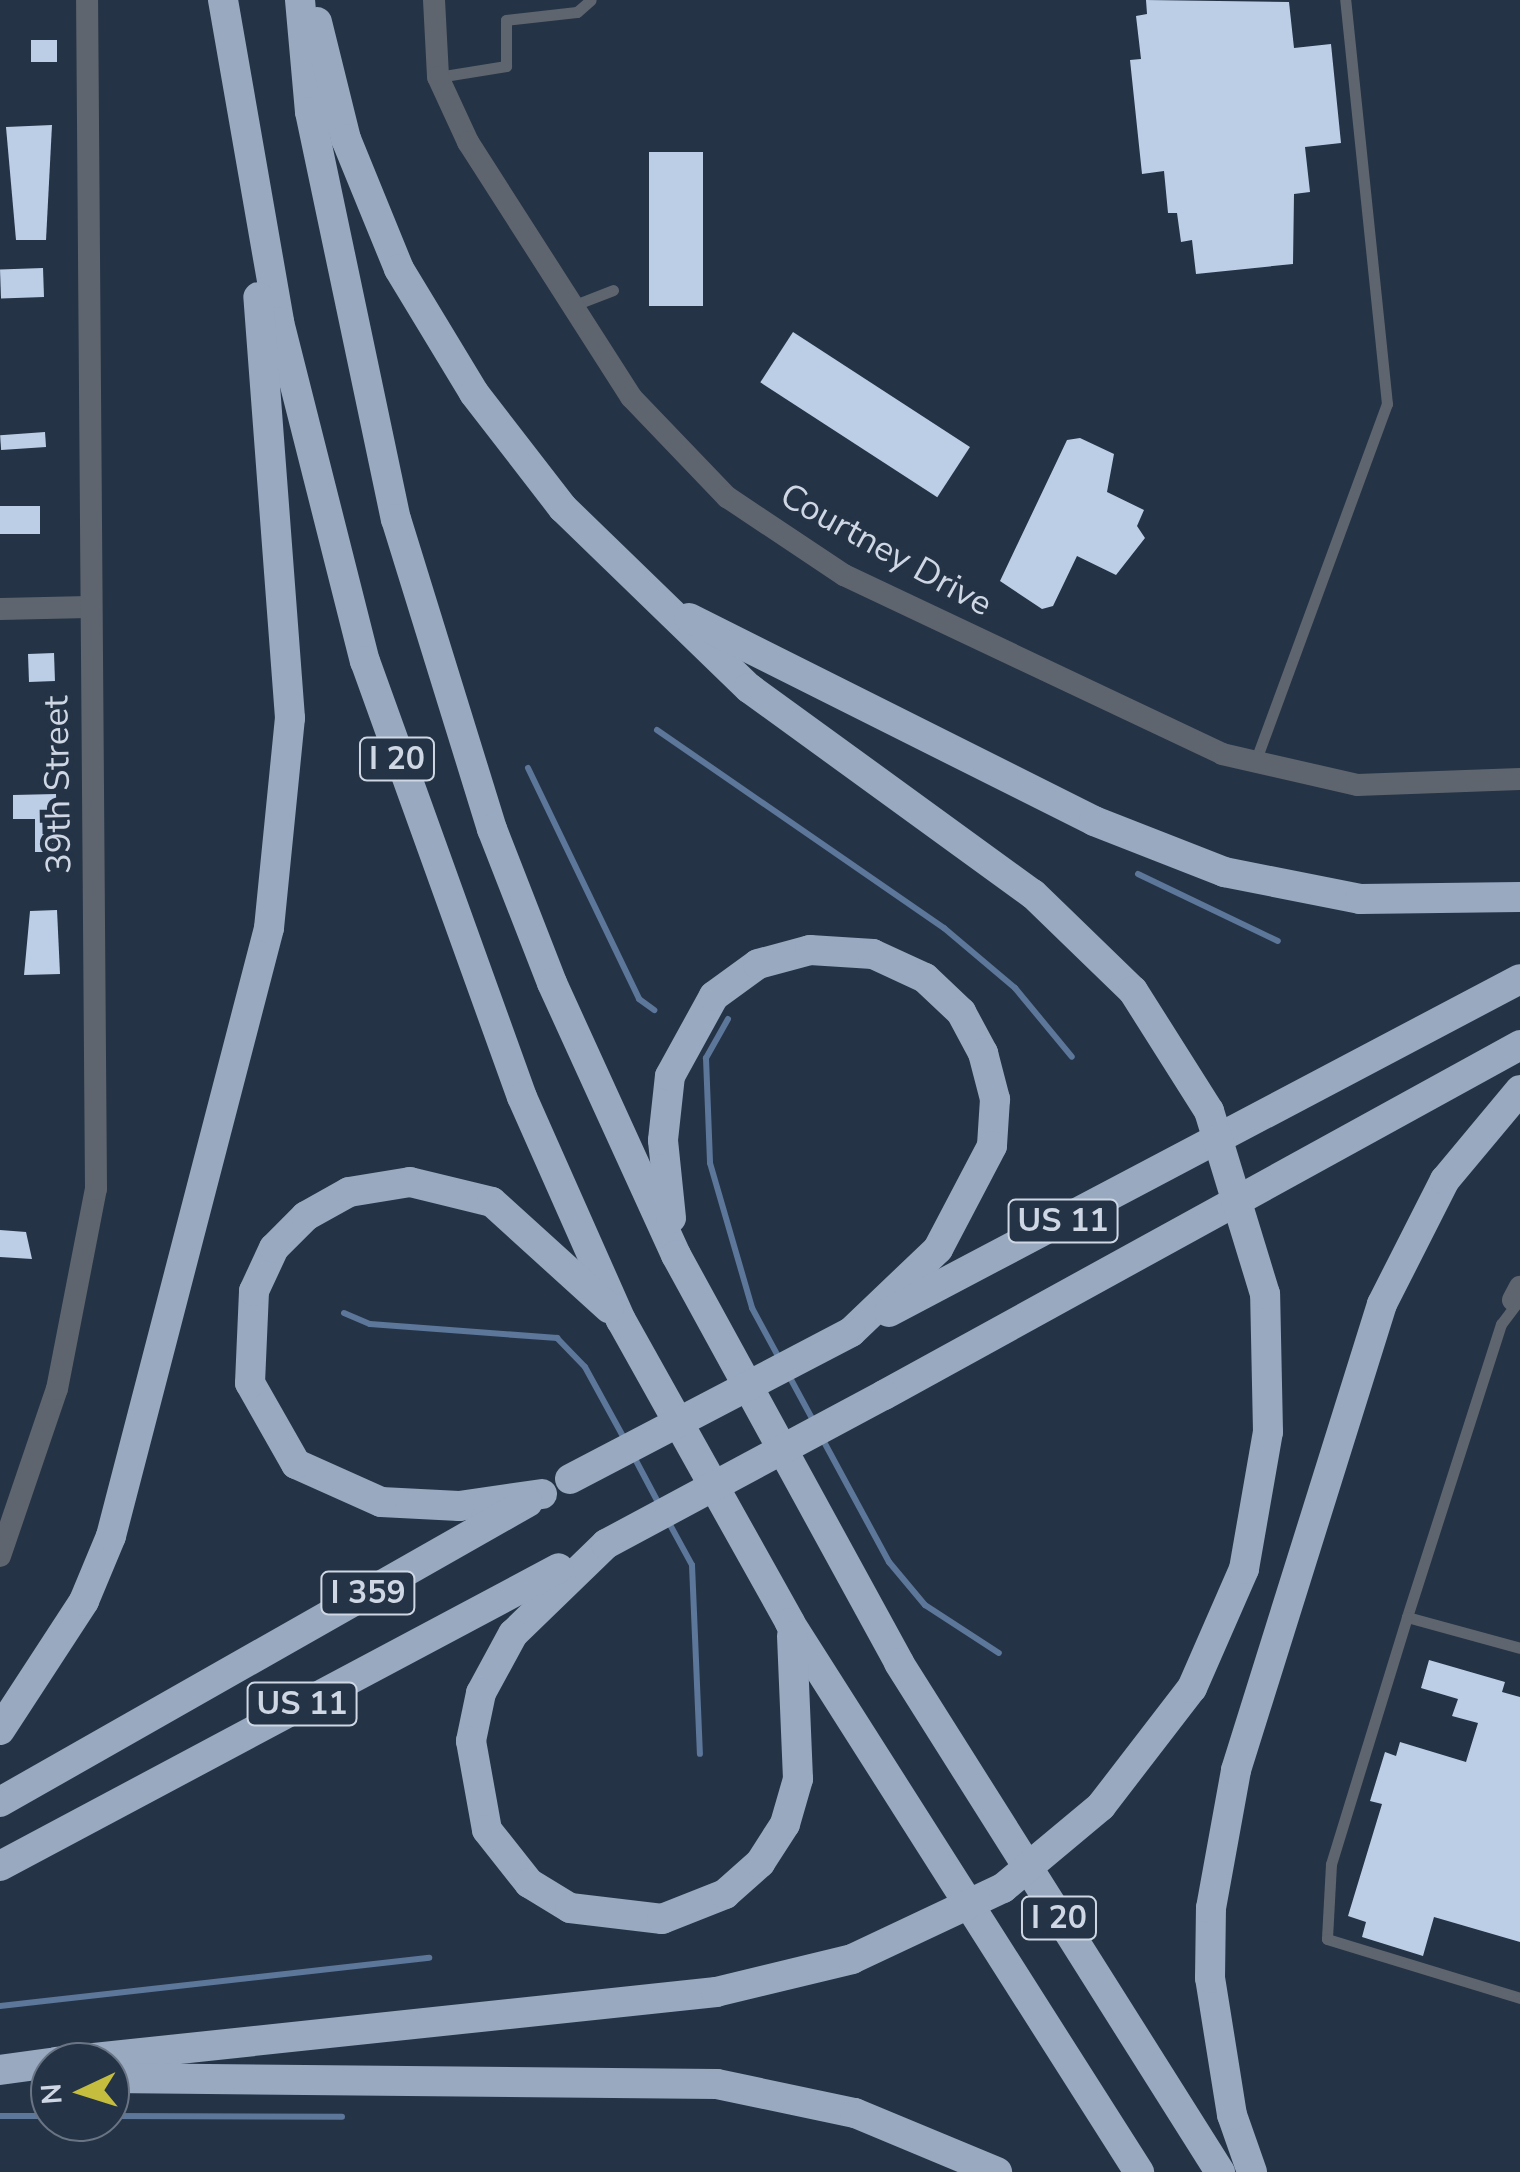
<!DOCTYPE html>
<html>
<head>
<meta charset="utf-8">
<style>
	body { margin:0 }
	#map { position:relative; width:1520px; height:2172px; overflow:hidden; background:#253346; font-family:"Nunito Sans",sans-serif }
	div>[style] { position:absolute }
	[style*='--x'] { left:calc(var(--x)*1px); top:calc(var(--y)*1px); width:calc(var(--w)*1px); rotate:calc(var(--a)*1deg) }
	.stream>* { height:6px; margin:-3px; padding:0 3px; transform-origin:3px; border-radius:3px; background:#5c779a }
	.building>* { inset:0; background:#bccee6; transform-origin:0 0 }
	.service>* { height:11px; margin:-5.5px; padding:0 5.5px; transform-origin:5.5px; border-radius:5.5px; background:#5e656e }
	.minor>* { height:22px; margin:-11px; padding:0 11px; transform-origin:11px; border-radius:11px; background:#5e656e }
	.motorway>* { height:30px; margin:-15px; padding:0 15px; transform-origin:15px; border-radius:15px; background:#98a9c0 }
	.motorway-bridge>* { height:30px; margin:-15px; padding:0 15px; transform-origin:15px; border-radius:15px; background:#98a9c0 }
	span { translate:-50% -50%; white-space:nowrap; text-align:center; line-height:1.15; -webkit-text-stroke:10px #253346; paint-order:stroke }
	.shield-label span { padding:2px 8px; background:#253346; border:2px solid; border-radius:8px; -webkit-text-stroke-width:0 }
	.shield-label { font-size:32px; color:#ced7e3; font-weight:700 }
	.street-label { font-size:35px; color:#ced7e3 }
	.north { position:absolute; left:30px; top:2042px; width:100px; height:100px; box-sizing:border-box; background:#253346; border:2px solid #697585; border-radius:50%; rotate:266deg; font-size:28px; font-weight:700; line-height:40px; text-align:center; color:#ced7e3 }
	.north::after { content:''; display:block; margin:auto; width:35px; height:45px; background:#c4bd3e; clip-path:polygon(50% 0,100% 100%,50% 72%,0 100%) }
</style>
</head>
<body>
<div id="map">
	<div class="stream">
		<div style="--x:657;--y:730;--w:349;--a:34.6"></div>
		<div style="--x:944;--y:928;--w:93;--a:40.2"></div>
		<div style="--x:1015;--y:988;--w:89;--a:50.4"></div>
		<div style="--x:528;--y:768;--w:256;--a:64.3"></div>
		<div style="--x:639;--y:999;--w:19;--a:36"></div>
		<div style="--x:1138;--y:874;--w:155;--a:25.6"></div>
		<div style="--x:728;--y:1019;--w:45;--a:119.4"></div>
		<div style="--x:706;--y:1058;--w:105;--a:87.8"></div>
		<div style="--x:710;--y:1163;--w:151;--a:73.8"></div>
		<div style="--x:752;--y:1308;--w:57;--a:61.6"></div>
		<div style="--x:344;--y:1313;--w:28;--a:23"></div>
		<div style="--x:370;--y:1324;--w:188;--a:4.3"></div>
		<div style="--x:557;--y:1338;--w:40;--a:46"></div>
		<div style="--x:585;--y:1367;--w:83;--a:61.3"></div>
		<div style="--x:788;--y:1374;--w:57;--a:61.6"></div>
		<div style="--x:823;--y:1440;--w:139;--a:61.6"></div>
		<div style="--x:889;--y:1562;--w:56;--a:50.1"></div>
		<div style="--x:925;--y:1605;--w:88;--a:33"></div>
		<div style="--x:633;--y:1455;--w:58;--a:62.1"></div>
		<div style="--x:668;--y:1521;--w:50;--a:61.4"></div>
		<div style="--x:692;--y:1565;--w:189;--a:87.6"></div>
		<div style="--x:0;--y:2006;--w:432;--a:-6.4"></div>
		<div style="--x:0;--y:2116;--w:50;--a:0"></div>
		<div style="--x:110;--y:2116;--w:232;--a:0.2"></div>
	</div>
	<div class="building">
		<div style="clip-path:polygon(1146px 0,1289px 2px,1294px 48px,1331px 44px,1341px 143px,1305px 147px,1310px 192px,1294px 194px,1293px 264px,1196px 274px,1192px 240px,1181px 242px,1177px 213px,1168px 213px,1164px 171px,1142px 174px,1130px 60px,1141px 59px,1136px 16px,1147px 14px)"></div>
		<div style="left:31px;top:40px;width:26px;height:22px"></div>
		<div style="clip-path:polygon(52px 125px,46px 240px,16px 240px,6px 127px)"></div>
		<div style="left:649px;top:152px;width:54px;height:154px"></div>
		<div style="left:43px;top:268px;width:29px;height:43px;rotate:88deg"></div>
		<div style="left:793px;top:332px;width:211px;height:60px;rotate:33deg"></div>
		<div style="left:45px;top:432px;width:15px;height:45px;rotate:86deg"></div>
		<div style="clip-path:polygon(1080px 438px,1114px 454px,1107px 492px,1144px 510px,1137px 526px,1145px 538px,1116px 575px,1077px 556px,1053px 606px,1042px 609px,1000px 581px,1067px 440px)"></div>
		<div style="left:0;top:506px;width:40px;height:28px"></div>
		<div style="left:54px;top:653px;width:28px;height:26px;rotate:88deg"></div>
		<div style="clip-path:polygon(56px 794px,58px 852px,35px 852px,35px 819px,13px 819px,13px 795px)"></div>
		<div style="clip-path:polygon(57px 910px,60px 974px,24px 975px,30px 911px)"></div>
		<div style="clip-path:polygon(0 1230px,26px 1232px,32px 1259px,0 1257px)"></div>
		<div style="clip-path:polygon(1429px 1660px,1505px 1682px,1502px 1692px,1520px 1697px,1520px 1942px,1434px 1917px,1423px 1956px,1362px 1937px,1366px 1922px,1348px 1916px,1382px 1804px,1370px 1801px,1385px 1752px,1396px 1756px,1400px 1742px,1466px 1762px,1478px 1723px,1452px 1716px,1458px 1699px,1421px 1688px)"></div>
	</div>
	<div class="service">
		<div style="--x:438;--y:77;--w:69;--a:-9.2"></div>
		<div style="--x:506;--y:66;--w:46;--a:-90"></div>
		<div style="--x:506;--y:20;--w:71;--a:-6.4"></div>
		<div style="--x:577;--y:12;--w:18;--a:-41"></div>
		<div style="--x:572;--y:306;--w:44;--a:-21.3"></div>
		<div style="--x:1254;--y:765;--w:385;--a:-69.8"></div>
		<div style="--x:1387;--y:404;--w:406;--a:-95.9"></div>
		<div style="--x:1517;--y:1303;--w:26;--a:127"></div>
		<div style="--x:1501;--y:1324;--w:308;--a:107.8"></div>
		<div style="--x:1407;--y:1617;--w:117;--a:15.3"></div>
		<div style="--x:1407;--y:1617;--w:258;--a:107.1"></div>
		<div style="--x:1331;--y:1864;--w:75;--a:93.1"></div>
		<div style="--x:1327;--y:1939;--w:202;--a:17"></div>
	</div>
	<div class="minor">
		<div style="--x:434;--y:0;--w:77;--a:87"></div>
		<div style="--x:438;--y:77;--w:72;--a:65.2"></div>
		<div style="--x:468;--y:142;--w:303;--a:57.4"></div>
		<div style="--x:631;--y:397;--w:139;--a:46.2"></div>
		<div style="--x:727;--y:497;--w:141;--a:33.7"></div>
		<div style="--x:844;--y:575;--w:418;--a:25.3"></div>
		<div style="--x:1222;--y:754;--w:139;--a:12.9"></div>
		<div style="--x:1357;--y:785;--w:163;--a:-2.1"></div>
		<div style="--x:0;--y:609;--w:89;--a:-1.3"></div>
		<div style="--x:1513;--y:1300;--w:15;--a:-62"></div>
		<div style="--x:0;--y:1556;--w:176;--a:-71.2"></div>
		<div style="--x:57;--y:1389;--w:204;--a:-79"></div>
		<div style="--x:96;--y:1189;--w:1189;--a:-90.43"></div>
	</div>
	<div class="motorway">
		<div style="--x:223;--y:0;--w:327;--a:80.1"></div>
		<div style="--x:279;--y:322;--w:350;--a:75.8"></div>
		<div style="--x:365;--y:661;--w:463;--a:70.2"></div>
		<div style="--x:522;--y:1097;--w:244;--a:66.1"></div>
		<div style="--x:621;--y:1320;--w:347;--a:60.8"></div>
		<div style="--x:790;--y:1623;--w:651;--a:57.56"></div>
		<div style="--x:300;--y:0;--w:112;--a:84.9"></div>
		<div style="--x:310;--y:112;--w:416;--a:78.1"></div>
		<div style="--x:396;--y:519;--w:325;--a:72.8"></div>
		<div style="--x:492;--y:829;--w:165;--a:68.7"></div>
		<div style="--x:552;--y:983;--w:299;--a:65.5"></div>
		<div style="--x:676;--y:1255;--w:465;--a:61.3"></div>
		<div style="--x:899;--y:1663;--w:602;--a:57.76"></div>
		<div style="--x:317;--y:22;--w:121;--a:76.1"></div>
		<div style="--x:346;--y:139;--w:140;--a:67.8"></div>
		<div style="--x:399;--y:269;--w:145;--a:58.8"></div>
		<div style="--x:474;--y:393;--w:145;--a:52.3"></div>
		<div style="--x:563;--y:508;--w:259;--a:44.1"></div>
		<div style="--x:749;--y:688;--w:351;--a:36"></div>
		<div style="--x:1033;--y:894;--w:139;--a:44.1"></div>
		<div style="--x:689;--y:618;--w:453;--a:26.6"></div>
		<div style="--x:1094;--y:821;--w:140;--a:21.4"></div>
		<div style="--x:1224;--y:872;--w:139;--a:11.2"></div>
		<div style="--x:1360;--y:899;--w:160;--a:-0.7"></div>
		<div style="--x:671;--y:1218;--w:78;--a:-95.9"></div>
		<div style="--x:663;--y:1140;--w:64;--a:-83.8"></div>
		<div style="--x:670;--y:1076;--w:91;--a:-61.2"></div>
		<div style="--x:714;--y:996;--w:54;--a:-36"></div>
		<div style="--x:758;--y:964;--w:54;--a:-15.1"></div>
		<div style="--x:810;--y:950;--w:63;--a:3.6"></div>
		<div style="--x:873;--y:954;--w:57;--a:24.8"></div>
		<div style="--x:925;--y:978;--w:50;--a:43.4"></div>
		<div style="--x:961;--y:1012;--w:47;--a:61.8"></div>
		<div style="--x:983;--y:1053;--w:48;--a:75.4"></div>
		<div style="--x:995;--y:1099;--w:47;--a:93.7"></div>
		<div style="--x:992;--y:1146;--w:116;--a:117.7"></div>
		<div style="--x:938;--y:1249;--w:120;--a:136.3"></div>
		<div style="--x:889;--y:1312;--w:713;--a:-27.82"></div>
		<div style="--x:884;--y:1395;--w:726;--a:-28.82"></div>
		<div style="--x:542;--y:1494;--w:84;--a:171.8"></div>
		<div style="--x:459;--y:1506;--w:78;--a:-177.1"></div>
		<div style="--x:381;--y:1502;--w:93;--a:-155.9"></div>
		<div style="--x:296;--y:1464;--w:93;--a:-119.6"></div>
		<div style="--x:250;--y:1383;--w:92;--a:-87.5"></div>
		<div style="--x:254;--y:1291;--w:47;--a:-65.1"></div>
		<div style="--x:274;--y:1248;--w:45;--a:-45"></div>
		<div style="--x:306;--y:1216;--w:49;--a:-29.2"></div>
		<div style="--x:349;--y:1192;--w:62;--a:-9.3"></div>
		<div style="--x:410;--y:1182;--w:84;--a:13.7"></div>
		<div style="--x:492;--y:1202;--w:158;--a:42.2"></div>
		<div style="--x:606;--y:1544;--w:129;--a:135.9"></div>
		<div style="--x:513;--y:1634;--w:67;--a:118.5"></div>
		<div style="--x:481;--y:1693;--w:49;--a:101.8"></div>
		<div style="--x:471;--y:1741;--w:90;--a:79.8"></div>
		<div style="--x:487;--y:1830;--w:68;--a:51.6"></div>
		<div style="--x:529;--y:1883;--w:48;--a:31.4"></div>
		<div style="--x:570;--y:1908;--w:93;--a:6.8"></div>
		<div style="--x:662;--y:1919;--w:68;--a:-21.6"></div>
		<div style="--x:725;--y:1894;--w:47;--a:-41.5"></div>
		<div style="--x:760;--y:1863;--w:46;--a:-57.3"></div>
		<div style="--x:785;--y:1824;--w:47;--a:-73.9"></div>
		<div style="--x:798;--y:1779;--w:143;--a:-92.4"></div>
		<div style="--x:0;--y:1730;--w:154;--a:-56.9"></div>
		<div style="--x:84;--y:1601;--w:70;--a:-67.4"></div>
		<div style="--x:111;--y:1536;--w:628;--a:-75.43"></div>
		<div style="--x:269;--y:928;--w:211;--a:-84.3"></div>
		<div style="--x:290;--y:718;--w:422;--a:-94.3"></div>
		<div style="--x:0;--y:1802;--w:607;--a:-29.6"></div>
		<div style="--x:0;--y:1866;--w:633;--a:-28.06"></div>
		<div style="--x:56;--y:2062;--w:664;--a:-6.05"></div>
		<div style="--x:716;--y:1992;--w:140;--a:-13.6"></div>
		<div style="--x:0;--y:2070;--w:50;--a:-8"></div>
		<div style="--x:110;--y:2078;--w:607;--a:0.57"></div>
		<div style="--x:717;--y:2084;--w:141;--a:11.9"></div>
		<div style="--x:855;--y:2113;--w:154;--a:22.6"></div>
		<div style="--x:1252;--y:2172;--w:60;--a:-109.3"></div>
		<div style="--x:1232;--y:2115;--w:139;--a:-99.1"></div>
		<div style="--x:1210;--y:1978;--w:70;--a:-89.2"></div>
		<div style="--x:1211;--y:1908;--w:140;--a:-79.7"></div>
		<div style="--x:1236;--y:1770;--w:488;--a:-72.6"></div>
		<div style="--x:1382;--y:1304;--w:139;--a:-63.1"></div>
		<div style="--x:1445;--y:1180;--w:117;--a:-50.2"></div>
	</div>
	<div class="motorway-bridge">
		<div style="--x:570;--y:1479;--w:317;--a:-27.6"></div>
		<div style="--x:606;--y:1544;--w:315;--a:-28.2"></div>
		<div style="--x:852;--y:1959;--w:167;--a:-25.2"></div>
		<div style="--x:1003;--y:1888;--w:128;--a:-39.9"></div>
		<div style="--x:1101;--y:1806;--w:149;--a:-52.4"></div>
		<div style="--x:1192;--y:1688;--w:130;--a:-66.4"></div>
		<div style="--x:1244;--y:1569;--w:139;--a:-80.1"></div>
		<div style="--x:1268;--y:1432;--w:138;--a:-91.2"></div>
		<div style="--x:1265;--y:1294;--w:191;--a:-107"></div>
		<div style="--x:1209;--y:1111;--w:142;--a:-122.3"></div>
	</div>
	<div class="shield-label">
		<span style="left:397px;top:759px">I 20</span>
		<span style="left:1063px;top:1221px">US 11</span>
		<span style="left:368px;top:1593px">I 359</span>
		<span style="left:302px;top:1704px">US 11</span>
		<span style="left:1059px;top:1918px">I 20</span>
	</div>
	<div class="street-label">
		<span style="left:886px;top:550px;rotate:29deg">Courtney Drive</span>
		<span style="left:58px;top:785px;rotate:-91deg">39th Street</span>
	</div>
	<div class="north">N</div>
</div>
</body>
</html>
